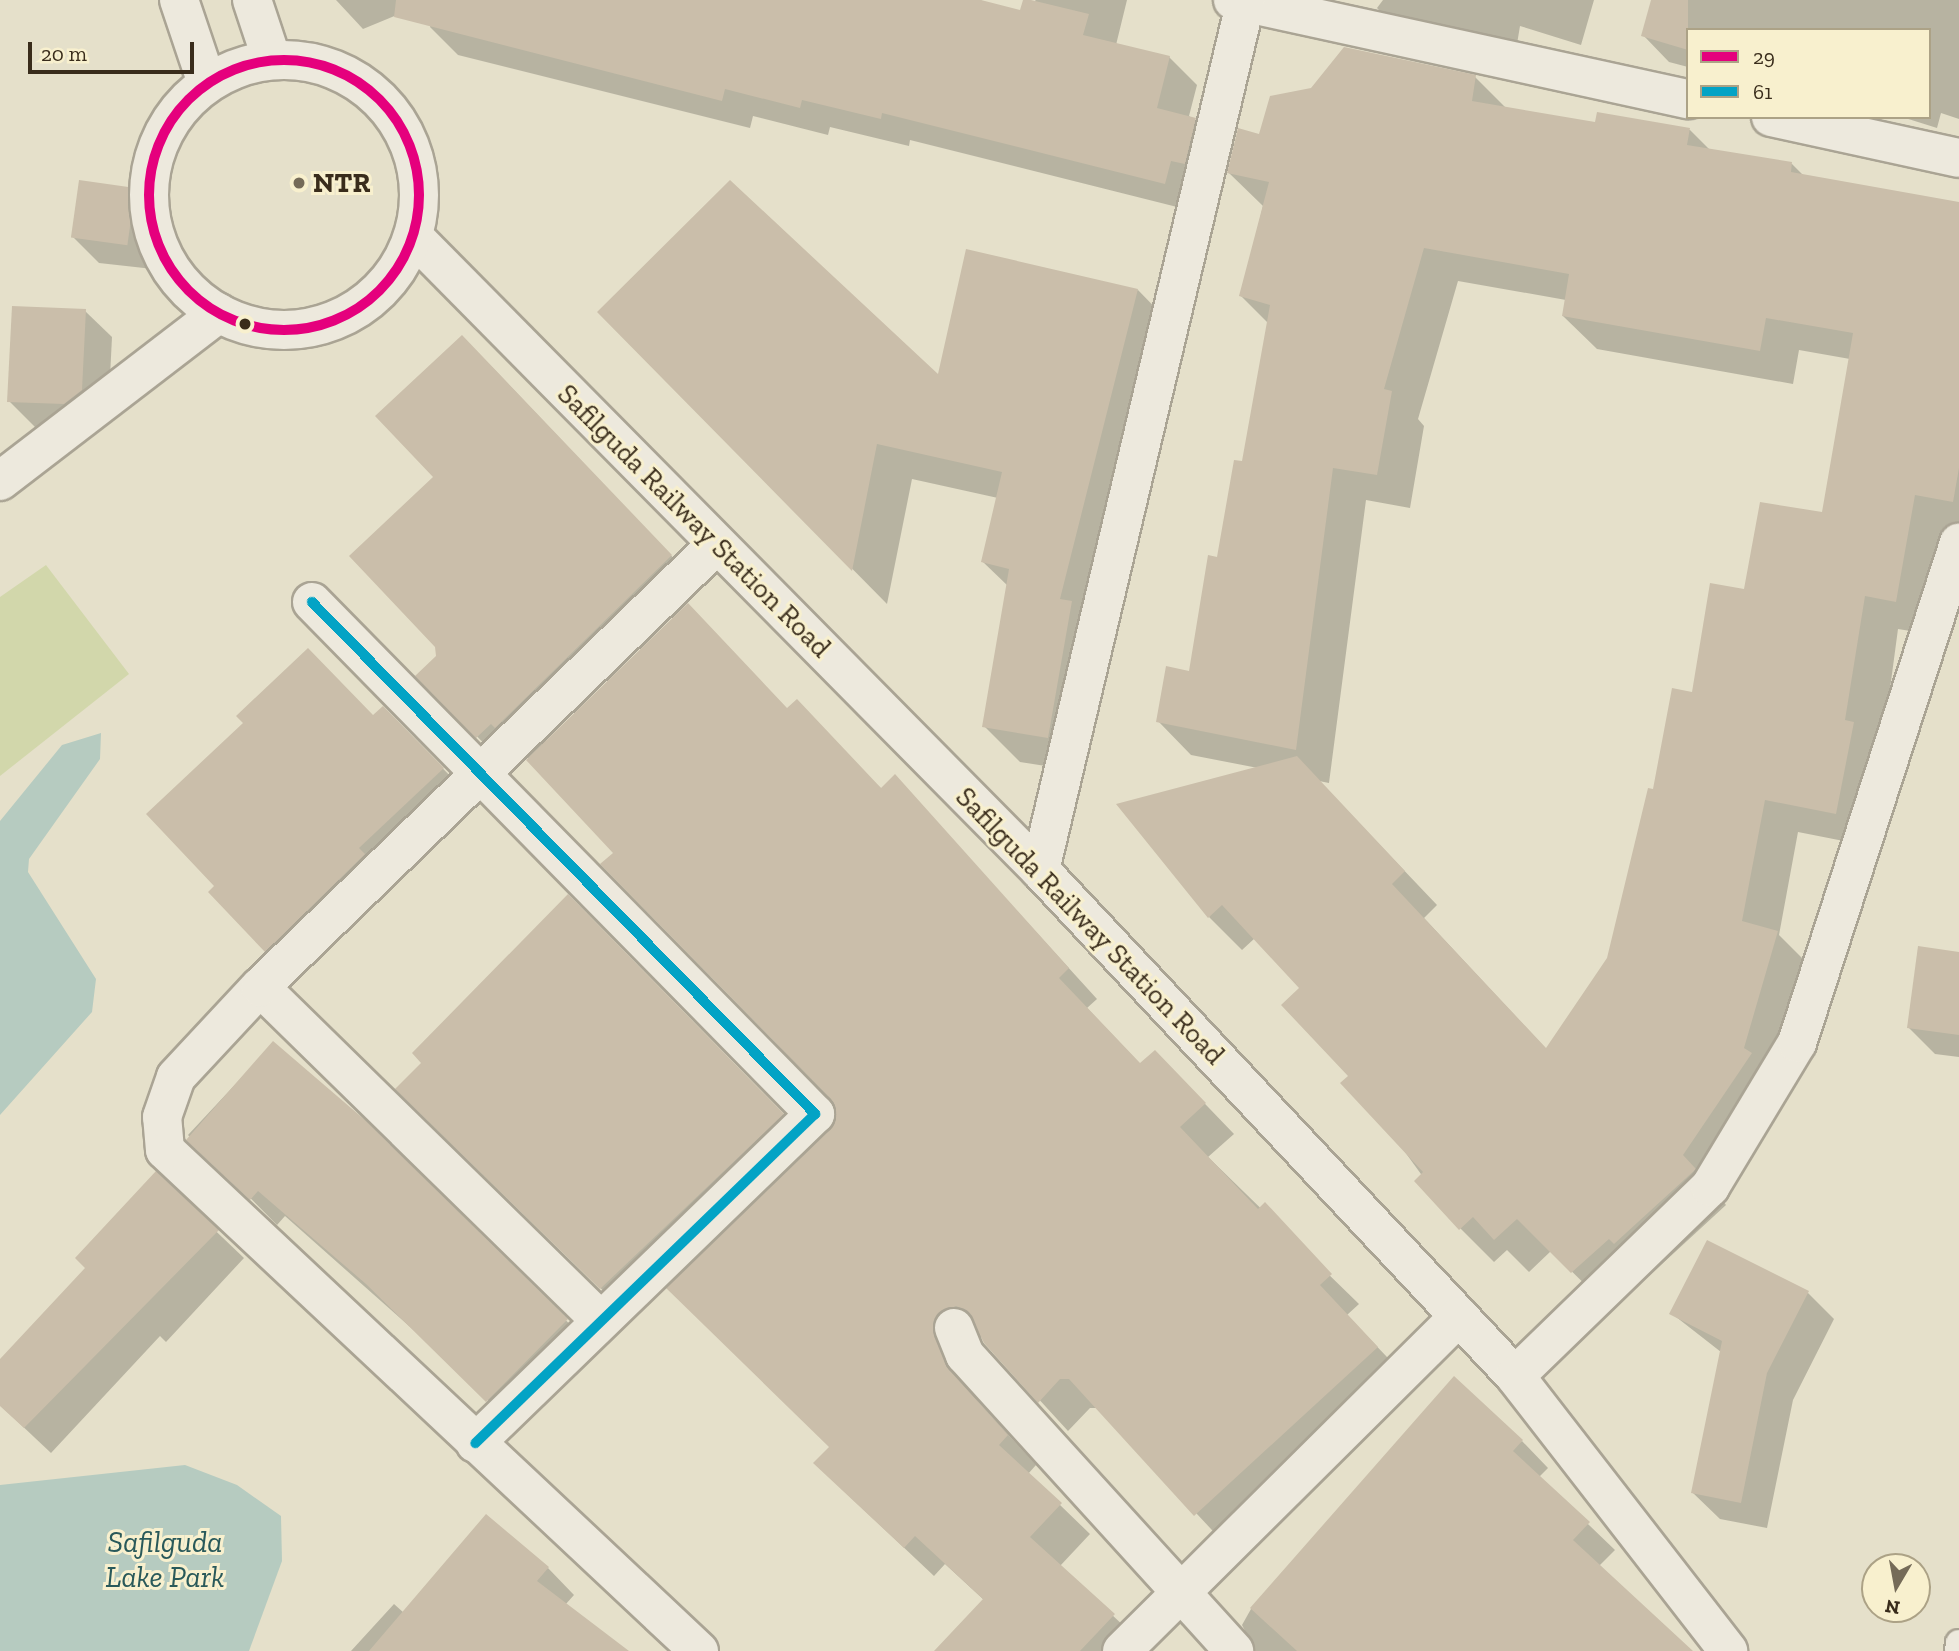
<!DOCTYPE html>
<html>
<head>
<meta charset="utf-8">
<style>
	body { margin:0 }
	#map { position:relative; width:1959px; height:1651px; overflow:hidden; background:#e5e0ca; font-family:"Zilla Slab",serif }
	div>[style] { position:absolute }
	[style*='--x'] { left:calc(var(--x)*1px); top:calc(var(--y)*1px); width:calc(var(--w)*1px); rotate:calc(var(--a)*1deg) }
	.green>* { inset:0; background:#d2d7ab }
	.water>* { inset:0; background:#b6cbc0 }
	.shadow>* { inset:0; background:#0003 }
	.building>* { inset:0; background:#cabeaa; transform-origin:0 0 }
	.roads { filter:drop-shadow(2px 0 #aaa494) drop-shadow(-2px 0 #aaa494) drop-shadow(0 2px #aaa494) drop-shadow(0 -2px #aaa494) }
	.lane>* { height:26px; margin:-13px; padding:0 13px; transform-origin:13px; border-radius:13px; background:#ede9dd }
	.street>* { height:38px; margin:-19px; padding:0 19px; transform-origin:19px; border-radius:19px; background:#ede9dd }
	.secondary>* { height:38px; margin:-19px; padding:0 19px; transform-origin:19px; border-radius:19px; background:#ede9dd }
	.secondary>.ring { margin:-19px; padding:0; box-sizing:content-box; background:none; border:38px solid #ede9dd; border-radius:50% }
	.bus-1>* { height:10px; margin:-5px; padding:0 5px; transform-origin:5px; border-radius:5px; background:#e5007d }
	.bus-1>.ring { margin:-5px; padding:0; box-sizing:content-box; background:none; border:10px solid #e5007d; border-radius:50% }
	.bus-2>* { height:10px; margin:-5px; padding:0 5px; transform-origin:5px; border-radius:5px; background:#03a3c5 }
	.dots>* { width:19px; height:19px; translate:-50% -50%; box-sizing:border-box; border:4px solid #f8f0ce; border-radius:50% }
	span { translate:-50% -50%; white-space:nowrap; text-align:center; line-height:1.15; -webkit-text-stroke:6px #f8f0ce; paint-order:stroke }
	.poi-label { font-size:28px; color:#392c1b; font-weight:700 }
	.left { translate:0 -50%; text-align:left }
	.street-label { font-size:28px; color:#392c1b }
	.water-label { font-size:30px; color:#29595a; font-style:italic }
	.legend { position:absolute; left:1686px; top:28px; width:245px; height:91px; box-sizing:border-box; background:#f8f0ce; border:2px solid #aca286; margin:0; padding:9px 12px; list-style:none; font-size:21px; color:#392c1b }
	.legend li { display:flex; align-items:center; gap:14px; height:35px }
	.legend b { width:35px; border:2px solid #aca286 }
	.north { position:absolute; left:1861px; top:1553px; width:70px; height:70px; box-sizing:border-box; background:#f8f0ce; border:2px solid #aca286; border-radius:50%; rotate:190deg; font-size:19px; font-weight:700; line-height:28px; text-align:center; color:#392c1b }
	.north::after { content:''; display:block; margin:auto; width:24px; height:32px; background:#756b58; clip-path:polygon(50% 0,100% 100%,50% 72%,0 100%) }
	.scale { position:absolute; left:28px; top:42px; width:166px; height:32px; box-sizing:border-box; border:4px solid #392c1b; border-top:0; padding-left:9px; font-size:21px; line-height:24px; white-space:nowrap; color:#392c1b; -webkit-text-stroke:5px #f8f0ce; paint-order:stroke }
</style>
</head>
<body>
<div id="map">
	<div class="green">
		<div style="clip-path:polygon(46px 565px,129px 674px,0 776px,0 597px)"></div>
	</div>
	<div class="water">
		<div style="clip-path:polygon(101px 733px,100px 759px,29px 859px,28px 872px,96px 979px,92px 1012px,0 1115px,0 821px,62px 745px)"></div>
		<div style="clip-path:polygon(185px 1465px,237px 1485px,281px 1516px,282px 1561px,249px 1651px,0 1651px,0 1485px)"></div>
	</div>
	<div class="shadow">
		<div style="clip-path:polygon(336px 0,424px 0,426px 3px,363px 29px)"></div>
		<div style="clip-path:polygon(436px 0,979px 0,1021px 12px,1036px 0,1127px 0,1116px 45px,1169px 57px,1197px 85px,1189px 116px,1223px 147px,1193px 211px,910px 140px,909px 146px,830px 127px,828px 135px,753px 116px,750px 128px,458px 55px,430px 27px)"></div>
		<div style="clip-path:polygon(1383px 0,1594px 0,1581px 45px,1520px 26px,1514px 62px,1407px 39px,1377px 8px)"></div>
		<div style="clip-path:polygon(1653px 0,1959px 0,1959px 119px,1941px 113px,1937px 128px,1902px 117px,1929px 117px,1929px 30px,1688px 30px,1688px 67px,1669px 62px,1643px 35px)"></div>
		<div style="clip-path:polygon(evenodd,1475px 77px,1507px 109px,1596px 124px,1690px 130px,1710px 150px,1792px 164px,1804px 176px,1959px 203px,1959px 530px,1948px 528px,1929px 634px,1898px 629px,1869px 846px,1798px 832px,1779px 935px,1810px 966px,1715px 1190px,1726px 1205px,1649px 1276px,1644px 1271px,1606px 1305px,1551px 1251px,1529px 1272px,1507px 1250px,1494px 1262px,1460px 1228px,1350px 1076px,1301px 989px,1255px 938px,1242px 950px,1209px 917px,1258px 768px,1191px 755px,1158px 721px,1190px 673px,1244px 463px,1268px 323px,1241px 296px,1263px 206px,1229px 173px,1261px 136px,1475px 77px,1458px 281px,1566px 300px,1563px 316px,1597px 349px,1793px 384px,1799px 350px,1850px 359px,1823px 514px,1746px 591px,1654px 791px,1609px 959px,1547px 1050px,1424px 918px,1437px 905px,1319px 781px,1329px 783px,1366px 500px,1410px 508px,1424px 426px,1418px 419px,1458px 281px)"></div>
		<div style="clip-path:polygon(135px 190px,161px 216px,153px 269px,99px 263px,73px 237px)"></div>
		<div style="clip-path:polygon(1138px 290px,1173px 326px,1084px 772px,1020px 762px,984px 726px,1008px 586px,983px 562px,998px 498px,912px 479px,887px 604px,599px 312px,939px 377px)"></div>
		<div style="clip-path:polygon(85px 311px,112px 337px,108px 417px,91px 430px,36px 428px,9px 401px)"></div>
		<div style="clip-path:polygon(492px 367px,700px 586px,543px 741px,788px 710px,882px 789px,895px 777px,1097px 999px,1087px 1008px,1141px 1065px,1184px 1082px,1234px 1134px,1208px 1157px,1359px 1304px,1347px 1315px,1406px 1377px,1225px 1544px,1098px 1408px,1090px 1408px,1068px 1431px,982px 1337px,966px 1343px,962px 1366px,977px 1401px,1036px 1465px,1028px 1474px,1090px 1534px,1060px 1566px,1143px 1644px,1137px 1651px,936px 1651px,984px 1600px,945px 1564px,934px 1576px,845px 1492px,831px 1447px,832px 1131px,838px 1107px,603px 864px,615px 853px,529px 759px,522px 753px,507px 767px,418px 676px,438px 656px,435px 477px)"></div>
		<div style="clip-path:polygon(383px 708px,469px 795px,292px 977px,266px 951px)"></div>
		<div style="clip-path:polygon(568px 897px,812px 1144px,631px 1318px,428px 1119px)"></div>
		<div style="clip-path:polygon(1959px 954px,1959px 1057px,1935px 1054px,1908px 1027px)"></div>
		<div style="clip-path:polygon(273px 1044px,364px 1122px,593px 1347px,513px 1427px,461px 1372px,285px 1216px,277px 1225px,188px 1135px)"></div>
		<div style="clip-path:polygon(156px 1174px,244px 1258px,166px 1342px,160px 1336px,51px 1453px,0 1405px,0 1362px,87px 1268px)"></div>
		<div style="clip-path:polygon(1808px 1293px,1834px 1319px,1793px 1400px,1767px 1528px,1720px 1519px,1693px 1493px,1721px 1352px,1671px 1313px)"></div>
		<div style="clip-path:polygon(1522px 1441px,1548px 1468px,1539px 1477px,1615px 1550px,1599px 1566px,1691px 1651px,1255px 1651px,1242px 1625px,1251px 1609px)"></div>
		<div style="clip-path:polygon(548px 1568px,574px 1595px,565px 1605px,620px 1651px,351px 1651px,394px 1604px,404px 1613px)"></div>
	</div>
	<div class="building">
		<div style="clip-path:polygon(396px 0,981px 0,1020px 10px,1023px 0,1031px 0,1089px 14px,1083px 35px,1170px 56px,1157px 108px,1196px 118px,1185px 164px,1171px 161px,1165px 184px,882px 113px,881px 119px,802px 100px,800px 108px,725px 89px,722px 101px,394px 17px)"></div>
		<div style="clip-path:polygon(1651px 0,1688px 0,1688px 50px,1641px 36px)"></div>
		<div style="clip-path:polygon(1344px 47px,1476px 75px,1472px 101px,1595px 122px,1597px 112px,1690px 128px,1687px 145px,1792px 162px,1791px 172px,1959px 202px,1959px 468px,1953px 502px,1915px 495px,1896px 602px,1865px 596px,1845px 720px,1854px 722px,1836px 814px,1765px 800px,1742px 921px,1778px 931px,1744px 1048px,1752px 1053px,1683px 1155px,1696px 1169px,1614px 1244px,1609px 1239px,1571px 1273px,1517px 1219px,1494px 1240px,1473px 1217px,1459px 1230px,1414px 1181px,1423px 1172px,1340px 1083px,1348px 1076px,1281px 1005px,1299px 988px,1222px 905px,1208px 918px,1116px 804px,1297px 756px,1405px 871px,1392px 884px,1546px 1048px,1607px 958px,1648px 788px,1653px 789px,1672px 688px,1692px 692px,1710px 583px,1744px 589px,1760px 502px,1822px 512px,1853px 333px,1766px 318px,1760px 351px,1562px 316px,1569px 274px,1424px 248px,1384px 389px,1392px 391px,1377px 475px,1333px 468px,1296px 750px,1156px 722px,1166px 666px,1189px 671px,1208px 555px,1217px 557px,1234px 460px,1242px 461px,1270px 305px,1239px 296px,1269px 182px,1227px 173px,1238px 128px,1259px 134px,1270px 96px,1311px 88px)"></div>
		<div style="left:79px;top:180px;width:57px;height:58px;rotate:8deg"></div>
		<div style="clip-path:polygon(730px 180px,938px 374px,966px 249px,1138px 289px,1060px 599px,1072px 601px,1048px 738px,982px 727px,1009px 569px,981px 562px,1002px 472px,877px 444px,852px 571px,597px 312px)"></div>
		<div style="clip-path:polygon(12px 306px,86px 309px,82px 390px,64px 404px,7px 402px)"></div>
		<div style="clip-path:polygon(462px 335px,672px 555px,495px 728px,491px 724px,476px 738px,415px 676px,436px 656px,435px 647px,349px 556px,433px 477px,375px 416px)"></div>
		<div style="clip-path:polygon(688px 603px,787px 708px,797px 699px,881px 788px,895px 774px,1069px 968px,1059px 978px,1140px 1063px,1155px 1050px,1206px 1103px,1180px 1127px,1258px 1209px,1265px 1202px,1332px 1274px,1320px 1285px,1378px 1347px,1194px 1516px,1069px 1379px,1060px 1379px,1038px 1403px,984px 1343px,968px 1311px,956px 1306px,937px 1314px,934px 1336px,949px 1369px,1008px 1435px,999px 1445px,1062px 1503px,1030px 1537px,1115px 1614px,1080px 1651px,934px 1651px,983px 1599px,915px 1536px,904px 1548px,813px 1463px,829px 1447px,666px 1288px,836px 1119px,831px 1099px,600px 864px,613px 853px,526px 760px)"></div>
		<div style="clip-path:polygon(308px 648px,373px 715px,383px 706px,444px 768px,359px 848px,365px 854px,265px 952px,208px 892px,214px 886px,146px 814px,243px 723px,236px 716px)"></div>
		<div style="clip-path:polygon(568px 894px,784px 1114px,600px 1289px,395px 1089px,421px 1063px,412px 1053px)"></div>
		<div style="clip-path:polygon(1918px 946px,1959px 952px,1959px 1035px,1907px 1028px)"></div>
		<div style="clip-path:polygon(273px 1041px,365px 1120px,568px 1319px,486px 1402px,366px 1284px,258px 1191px,250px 1200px,186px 1140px)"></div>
		<div style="clip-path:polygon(156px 1171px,219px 1230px,24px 1428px,0 1406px,0 1359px,85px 1268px,75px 1258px)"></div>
		<div style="clip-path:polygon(1707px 1240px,1809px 1291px,1767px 1373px,1741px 1503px,1691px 1493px,1722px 1341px,1669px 1314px)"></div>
		<div style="clip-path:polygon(1454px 1376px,1523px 1440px,1513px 1451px,1590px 1522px,1573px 1540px,1693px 1651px,1297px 1651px,1250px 1608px)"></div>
		<div style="clip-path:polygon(486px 1514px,549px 1567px,537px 1581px,629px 1651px,369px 1651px)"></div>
	</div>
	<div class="roads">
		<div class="lane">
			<div style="--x:1958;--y:1651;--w:8;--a:-83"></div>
		</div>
		<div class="street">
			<div style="--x:1233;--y:0;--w:466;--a:12.3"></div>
			<div style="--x:1771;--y:117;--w:192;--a:12.3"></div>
			<div style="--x:413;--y:236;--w:892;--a:45.32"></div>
			<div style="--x:1040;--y:870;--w:694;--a:46.81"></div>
			<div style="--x:1515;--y:1376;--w:348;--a:52.2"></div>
			<div style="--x:312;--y:602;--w:718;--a:45.51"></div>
			<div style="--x:815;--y:1114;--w:473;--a:135.9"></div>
			<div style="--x:1040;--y:870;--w:894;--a:-76.68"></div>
			<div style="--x:260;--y:987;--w:477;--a:44.4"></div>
			<div style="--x:954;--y:1328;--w:29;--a:68"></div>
			<div style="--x:965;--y:1355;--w:400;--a:47.7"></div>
			<div style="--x:1515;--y:1376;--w:272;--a:-44.1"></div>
			<div style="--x:1710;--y:1187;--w:168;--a:-58.9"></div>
			<div style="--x:1797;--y:1043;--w:526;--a:-72.05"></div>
			<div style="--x:699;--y:1651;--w:732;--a:-136.83"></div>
			<div style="--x:165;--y:1150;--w:33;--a:-95"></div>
			<div style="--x:162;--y:1117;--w:42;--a:-70.7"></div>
			<div style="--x:176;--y:1077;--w:123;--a:-47"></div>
			<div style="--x:260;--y:987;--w:636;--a:-44.11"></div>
			<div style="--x:1122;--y:1651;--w:475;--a:-44.8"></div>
		</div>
		<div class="secondary">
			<div style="--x:179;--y:0;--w:88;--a:71.4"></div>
			<div style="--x:252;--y:0;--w:63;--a:71.6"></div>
			<div class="ring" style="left:149px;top:60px;width:232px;height:232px"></div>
			<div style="--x:0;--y:481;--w:276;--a:-37.5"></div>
		</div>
	</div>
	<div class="bus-1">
		<div class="ring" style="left:149px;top:60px;width:260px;height:260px"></div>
	</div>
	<div class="bus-2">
		<div style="--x:312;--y:602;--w:718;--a:45.51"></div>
		<div style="--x:815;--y:1114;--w:473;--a:135.9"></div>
	</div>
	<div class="dots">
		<div style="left:299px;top:183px;background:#756b58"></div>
		<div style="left:245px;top:324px;background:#392c1b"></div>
	</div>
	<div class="poi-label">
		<span class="left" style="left:313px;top:183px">NTR</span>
	</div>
	<div class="street-label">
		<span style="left:694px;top:521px;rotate:45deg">Safilguda Railway Station Road</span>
		<span style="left:1090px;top:926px;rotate:46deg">Safilguda Railway Station Road</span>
	</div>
	<div class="water-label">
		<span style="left:165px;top:1559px">Safilguda<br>Lake Park</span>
	</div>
	<ul class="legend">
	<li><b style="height:9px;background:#e5007d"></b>29</li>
	<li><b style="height:9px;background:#03a3c5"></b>61</li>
	</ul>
	<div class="north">N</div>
	<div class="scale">20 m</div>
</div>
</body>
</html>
